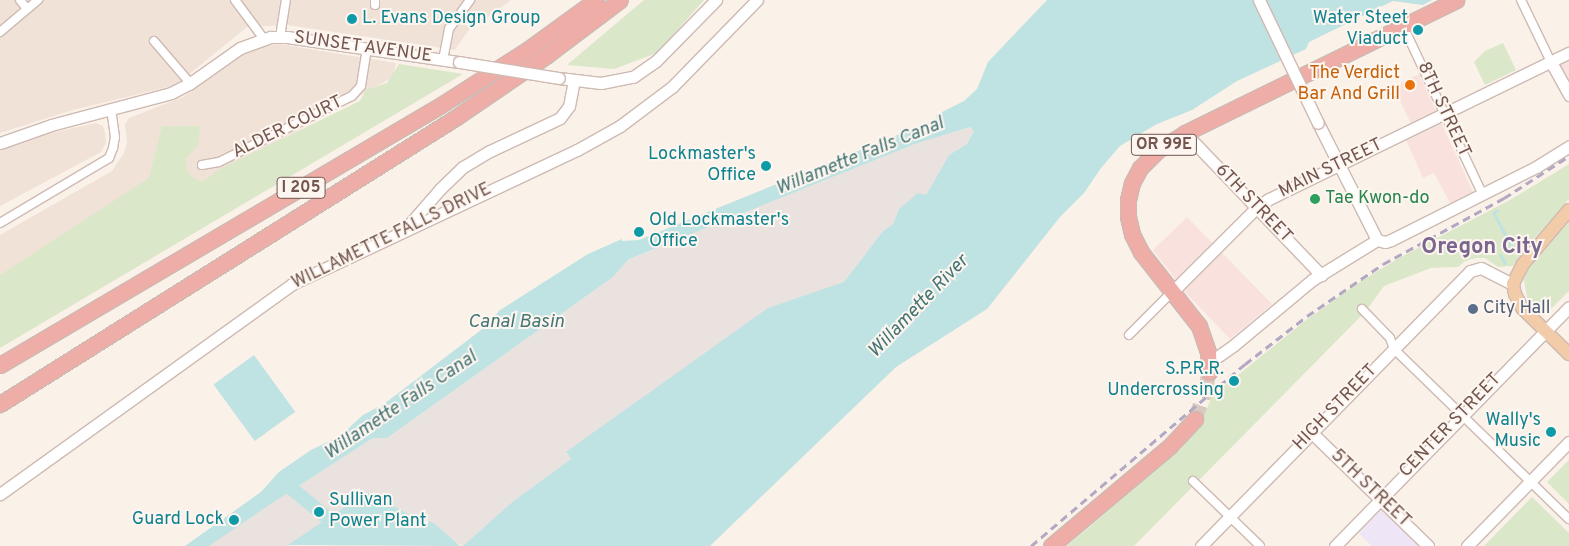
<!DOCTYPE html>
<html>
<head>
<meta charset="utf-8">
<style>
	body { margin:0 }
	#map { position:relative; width:1569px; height:546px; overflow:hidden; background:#faf1e9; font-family:Overpass,sans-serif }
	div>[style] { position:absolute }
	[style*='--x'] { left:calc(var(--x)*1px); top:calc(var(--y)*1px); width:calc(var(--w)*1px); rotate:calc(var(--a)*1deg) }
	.residential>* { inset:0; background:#f1e2d8 }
	.commercial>* { inset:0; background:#f9e2de }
	.industrial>* { inset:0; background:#eae2df }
	.education>* { inset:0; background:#eee5f7 }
	.green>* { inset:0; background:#dae7c8 }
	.water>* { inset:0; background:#bfe2e2; transform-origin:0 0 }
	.stream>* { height:2.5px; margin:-1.25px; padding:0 1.25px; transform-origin:1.25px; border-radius:1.25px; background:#bfe2e2 }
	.river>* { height:14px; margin:-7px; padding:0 7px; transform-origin:7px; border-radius:7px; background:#bfe2e2 }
	.highway-tunnel>* { height:15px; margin-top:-7.5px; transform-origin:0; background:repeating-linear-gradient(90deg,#d8cac2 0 15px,transparent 0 23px) }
	.roads { filter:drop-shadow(1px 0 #cdbab3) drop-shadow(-1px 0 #cdbab3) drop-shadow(0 1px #cdbab3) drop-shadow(0 -1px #cdbab3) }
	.street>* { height:8px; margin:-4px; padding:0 4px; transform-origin:4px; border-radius:4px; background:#fff }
	.secondary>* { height:11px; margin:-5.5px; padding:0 5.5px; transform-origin:5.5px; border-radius:5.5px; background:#fff }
	.primary>* { height:12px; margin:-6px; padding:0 6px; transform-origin:6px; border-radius:6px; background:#f2cba8 }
	.highway>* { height:15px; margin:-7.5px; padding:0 7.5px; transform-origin:7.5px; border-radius:7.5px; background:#eeada6 }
	.rail>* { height:2.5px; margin-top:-1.25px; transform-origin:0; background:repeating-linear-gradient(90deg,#b2a8c3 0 8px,transparent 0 13px) }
	.bridges { filter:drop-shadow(1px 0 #d0b9b1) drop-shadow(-1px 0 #d0b9b1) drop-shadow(0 1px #d0b9b1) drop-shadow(0 -1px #d0b9b1) }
	.secondary-bridge>* { height:11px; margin:-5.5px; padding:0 5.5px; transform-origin:5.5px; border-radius:5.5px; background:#fff }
	.dots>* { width:14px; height:14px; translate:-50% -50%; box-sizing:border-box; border:2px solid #fdf5ef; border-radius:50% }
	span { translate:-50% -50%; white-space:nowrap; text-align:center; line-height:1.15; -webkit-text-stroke:4px #fdf5ef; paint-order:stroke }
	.shield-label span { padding:1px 4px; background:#fdf5ef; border:1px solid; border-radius:4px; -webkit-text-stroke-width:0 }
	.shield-label { font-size:16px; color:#72564f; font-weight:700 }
	.culture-label { font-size:18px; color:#0d838f }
	.left { translate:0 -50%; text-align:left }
	.right { translate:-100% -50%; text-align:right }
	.street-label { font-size:18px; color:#72564f }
	.food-label { font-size:18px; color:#c56008 }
	.leisure-label { font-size:18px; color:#27864d }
	.service-label { font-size:18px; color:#4e5e75 }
	.water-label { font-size:19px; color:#447676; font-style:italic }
	.district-label { font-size:22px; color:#7a668e; font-weight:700 }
</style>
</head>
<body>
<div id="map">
	<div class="residential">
		<div style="clip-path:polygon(0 0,511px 0,468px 31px,455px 50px,287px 25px,247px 27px,176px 85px,73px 110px,0 133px)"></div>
		<div style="clip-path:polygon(279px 44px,396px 63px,393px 77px,214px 177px,0 286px,0 235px,112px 171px,124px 153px,127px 143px,125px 124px,129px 118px,183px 97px,247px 52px,264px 46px)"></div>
		<div style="clip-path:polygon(96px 123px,103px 126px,105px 133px,106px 143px,101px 152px,0 206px,0 149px,46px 134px)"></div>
	</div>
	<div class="commercial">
		<div style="clip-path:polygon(1569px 60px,1569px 83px,1560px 64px)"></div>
		<div style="clip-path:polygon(1419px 74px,1473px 192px,1450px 203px,1434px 173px,1423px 178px,1406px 140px,1416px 134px,1393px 86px)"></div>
		<div style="clip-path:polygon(1187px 217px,1272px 304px,1230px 339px,1186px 293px,1153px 250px)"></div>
	</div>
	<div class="industrial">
		<div style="clip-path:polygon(970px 127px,974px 131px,967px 144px,949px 155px,926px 195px,899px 209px,893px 224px,883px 231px,844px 282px,823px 290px,566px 453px,571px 459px,511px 503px,463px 546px,449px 538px,434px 523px,412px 516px,367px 492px,289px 546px,209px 546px,265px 507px,373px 438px,387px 438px,613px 277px,629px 259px,915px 144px)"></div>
	</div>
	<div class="education">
		<div style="clip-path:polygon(1381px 510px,1418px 546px,1372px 546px,1359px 533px)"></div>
	</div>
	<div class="green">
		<div style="clip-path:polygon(644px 0,704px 0,657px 53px,614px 69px,567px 65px)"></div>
		<div style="clip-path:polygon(1503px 43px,1516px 70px,1485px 85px,1474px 62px,1485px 51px)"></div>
		<div style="clip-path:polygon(399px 64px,463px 74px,0 348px,0 275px,149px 178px,162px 126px,200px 126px,198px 146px,186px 158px,187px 170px,192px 177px,202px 182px,220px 169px,360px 101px,366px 90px,387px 83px)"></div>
		<div style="clip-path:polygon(1569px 164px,1569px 199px,1525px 249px,1513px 266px,1498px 267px,1485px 258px,1476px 258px,1465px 261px,1458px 267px,1431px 268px,1384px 286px,1365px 312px,1134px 546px,1067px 546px,1181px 449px,1200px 426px,1212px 396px,1305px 321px,1355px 285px,1399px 258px,1510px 200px)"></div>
		<div style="clip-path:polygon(1569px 222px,1569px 291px,1546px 314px,1527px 298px,1524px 280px,1527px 271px)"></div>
		<div style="clip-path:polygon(1569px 460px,1569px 504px,1547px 482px)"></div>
		<div style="clip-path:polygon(1532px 497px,1569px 533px,1569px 546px,1484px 546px)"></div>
	</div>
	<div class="water">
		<div style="clip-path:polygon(1047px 0,1432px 0,1423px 5px,1393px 1px,1309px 42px,1306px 49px,1237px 81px,1192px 110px,1157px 124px,1120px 146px,1101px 168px,1084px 193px,1060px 217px,987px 309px,896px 367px,710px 546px,463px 546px,511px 503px,571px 459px,566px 452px,768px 308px,844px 282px,883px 231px,893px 224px,899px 209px,918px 193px,926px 195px,949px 155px,967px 144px,974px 131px,970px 127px,915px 144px,629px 259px,613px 277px,387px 438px,373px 438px,269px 505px,209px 546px,185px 546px,261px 492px,279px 472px,311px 450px,340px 436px,363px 415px,384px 404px,485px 327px,500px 310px,588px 254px,622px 239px,622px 241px,639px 240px,937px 119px,936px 115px,964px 101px,977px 89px,988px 62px)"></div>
		<div style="left:254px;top:355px;width:70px;height:50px;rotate:54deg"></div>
		<div style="clip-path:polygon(367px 492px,412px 516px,434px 523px,460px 546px,288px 545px)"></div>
	</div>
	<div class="stream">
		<div style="--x:1498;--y:211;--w:4;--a:153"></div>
		<div style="--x:1494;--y:213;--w:38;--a:62"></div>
		<div style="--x:1512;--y:247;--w:8;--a:157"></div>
		<div style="--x:1501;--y:255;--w:9;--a:63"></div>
	</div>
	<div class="river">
		<div style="--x:286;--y:484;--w:57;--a:39.3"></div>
		<div style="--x:330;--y:520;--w:15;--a:20"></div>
	</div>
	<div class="highway-tunnel">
		<div style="--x:1195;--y:419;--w:29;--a:-70"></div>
		<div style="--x:1205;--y:392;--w:20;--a:-79"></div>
	</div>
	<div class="roads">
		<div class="street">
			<div style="--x:20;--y:0;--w:11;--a:52"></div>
			<div style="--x:235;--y:0;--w:49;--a:53.4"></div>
			<div style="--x:1521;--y:0;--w:69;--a:64.2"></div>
			<div style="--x:375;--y:5;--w:5;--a:-90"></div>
			<div style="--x:1403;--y:26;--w:185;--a:64.7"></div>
			<div style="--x:0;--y:32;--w:50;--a:-40.1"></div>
			<div style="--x:280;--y:37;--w:37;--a:-81"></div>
			<div style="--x:154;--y:41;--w:55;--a:49.4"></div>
			<div style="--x:443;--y:60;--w:32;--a:-79"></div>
			<div style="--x:449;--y:29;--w:36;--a:-54"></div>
			<div style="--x:202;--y:165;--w:17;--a:-10"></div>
			<div style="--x:219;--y:162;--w:148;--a:-26.4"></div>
			<div style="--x:352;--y:96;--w:13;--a:-48"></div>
			<div style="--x:361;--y:86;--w:37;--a:-81"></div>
			<div style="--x:0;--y:223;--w:127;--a:-30.8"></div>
			<div style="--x:109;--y:158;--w:11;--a:-68"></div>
			<div style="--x:113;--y:148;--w:11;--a:-80"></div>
			<div style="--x:115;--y:137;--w:28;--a:-98"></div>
			<div style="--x:1362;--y:309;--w:40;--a:46"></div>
			<div style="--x:1390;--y:338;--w:12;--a:70"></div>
			<div style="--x:1394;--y:349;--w:244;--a:44.2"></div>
			<div style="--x:1129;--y:335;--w:62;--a:-45"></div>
			<div style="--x:1193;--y:481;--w:93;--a:44.1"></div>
		</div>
		<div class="secondary">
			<div style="--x:1551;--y:62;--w:38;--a:61"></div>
			<div style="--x:559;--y:78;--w:42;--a:6.8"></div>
			<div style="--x:601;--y:83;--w:33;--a:-11"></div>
			<div style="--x:633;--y:77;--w:28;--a:-35"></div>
			<div style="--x:656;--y:61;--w:86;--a:-45.5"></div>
			<div style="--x:1318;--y:123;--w:131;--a:63.2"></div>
			<div style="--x:1185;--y:133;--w:197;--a:46.2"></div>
			<div style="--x:0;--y:143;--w:54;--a:-19.4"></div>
			<div style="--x:51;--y:125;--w:124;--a:-14.9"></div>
			<div style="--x:171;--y:93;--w:20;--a:-27"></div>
			<div style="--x:189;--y:84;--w:62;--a:-35.2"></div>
			<div style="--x:240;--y:48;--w:33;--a:-20"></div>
			<div style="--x:271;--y:37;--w:16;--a:0"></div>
			<div style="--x:287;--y:37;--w:174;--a:8.3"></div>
			<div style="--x:407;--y:227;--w:50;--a:-49"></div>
			<div style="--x:440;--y:189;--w:32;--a:-44"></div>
			<div style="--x:463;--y:167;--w:31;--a:-31"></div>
			<div style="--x:490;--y:151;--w:77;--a:-25.2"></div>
			<div style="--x:560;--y:118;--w:15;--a:-53"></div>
			<div style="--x:569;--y:106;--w:26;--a:-79"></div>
			<div style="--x:1173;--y:291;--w:117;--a:-45"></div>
			<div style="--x:1256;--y:208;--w:16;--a:-35"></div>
			<div style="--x:1269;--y:199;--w:334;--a:-26"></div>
			<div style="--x:1210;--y:362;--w:29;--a:-35"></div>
			<div style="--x:1234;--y:345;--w:102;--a:-39.8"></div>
			<div style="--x:1312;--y:280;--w:76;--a:-31.6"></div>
			<div style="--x:1377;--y:240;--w:8;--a:14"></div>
			<div style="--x:1385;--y:242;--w:6;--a:-18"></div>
			<div style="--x:1391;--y:240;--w:162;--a:-26.7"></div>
			<div style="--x:1536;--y:167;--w:39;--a:-32"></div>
			<div style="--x:1312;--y:433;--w:162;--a:44.2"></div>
			<div style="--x:0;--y:494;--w:360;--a:-35.7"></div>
			<div style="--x:292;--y:284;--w:315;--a:-25.2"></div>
			<div style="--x:577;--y:150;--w:49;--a:-29.2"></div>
			<div style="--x:620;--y:126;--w:66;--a:-37"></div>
			<div style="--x:673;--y:86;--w:120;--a:-45.7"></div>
			<div style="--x:1201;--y:546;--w:385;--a:-45.6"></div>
			<div style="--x:1470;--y:271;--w:11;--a:-15"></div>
			<div style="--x:1481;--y:268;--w:36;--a:27"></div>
			<div style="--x:1335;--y:546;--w:334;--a:-45.6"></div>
			<div style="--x:1467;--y:546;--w:146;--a:-45.6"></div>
		</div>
		<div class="primary">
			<div style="--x:1569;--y:210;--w:71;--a:130.4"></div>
			<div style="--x:1523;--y:264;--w:22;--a:117"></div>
			<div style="--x:1513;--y:284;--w:10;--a:79"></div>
			<div style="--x:1515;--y:294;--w:16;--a:63"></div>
			<div style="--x:1522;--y:308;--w:66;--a:44.4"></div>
		</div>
		<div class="highway">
			<div style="--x:0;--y:365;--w:512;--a:-30.52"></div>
			<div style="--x:441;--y:105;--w:102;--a:-32.6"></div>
			<div style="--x:527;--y:50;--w:85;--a:-35.9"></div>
			<div style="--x:1209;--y:372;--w:20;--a:-93"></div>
			<div style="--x:1208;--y:352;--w:28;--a:-109"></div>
			<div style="--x:1199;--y:326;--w:94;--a:-128.1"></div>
			<div style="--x:1141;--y:252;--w:20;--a:-117"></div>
			<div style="--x:1132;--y:234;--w:17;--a:-103"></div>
			<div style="--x:1128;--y:217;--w:17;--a:-90"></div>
			<div style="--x:1128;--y:200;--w:17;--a:-77"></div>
			<div style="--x:1132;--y:183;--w:17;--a:-62"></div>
			<div style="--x:1140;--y:168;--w:25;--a:-45"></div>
			<div style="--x:1158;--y:150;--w:32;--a:-32"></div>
			<div style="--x:1185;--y:133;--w:302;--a:-26.1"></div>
			<div style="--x:0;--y:404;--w:537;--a:-32.15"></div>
			<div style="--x:455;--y:118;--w:112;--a:-34.4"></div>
			<div style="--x:547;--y:55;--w:91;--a:-37"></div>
			<div style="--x:1051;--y:546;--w:155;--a:-40"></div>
			<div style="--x:1170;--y:446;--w:37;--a:-47"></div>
		</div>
	</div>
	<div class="rail">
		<div style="--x:1031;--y:546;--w:281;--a:-40.4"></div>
		<div style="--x:1245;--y:364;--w:78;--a:-37.7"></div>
		<div style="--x:1307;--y:316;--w:92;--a:-34.4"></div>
		<div style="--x:1383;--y:264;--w:138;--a:-28.6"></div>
		<div style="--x:1504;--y:198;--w:77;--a:-32.9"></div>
	</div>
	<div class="bridges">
		<div class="secondary-bridge">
			<div style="--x:1259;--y:0;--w:136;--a:64.4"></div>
			<div style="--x:459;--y:62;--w:101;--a:9.1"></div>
		</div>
	</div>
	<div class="dots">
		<div style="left:352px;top:19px;background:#0f9aa8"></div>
		<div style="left:1418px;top:30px;background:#0f9aa8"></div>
		<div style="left:1410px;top:85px;background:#e8710a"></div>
		<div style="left:766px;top:166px;background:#0f9aa8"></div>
		<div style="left:1315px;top:199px;background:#2e9e5b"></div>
		<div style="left:639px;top:232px;background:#0f9aa8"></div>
		<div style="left:1473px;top:309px;background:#5c6f8a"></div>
		<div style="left:1234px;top:381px;background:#0f9aa8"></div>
		<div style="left:1551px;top:432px;background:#0f9aa8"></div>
		<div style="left:319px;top:512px;background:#0f9aa8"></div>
		<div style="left:234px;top:520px;background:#0f9aa8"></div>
	</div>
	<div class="shield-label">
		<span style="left:1164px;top:145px">OR 99E</span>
		<span style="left:301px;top:188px">I 205</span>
	</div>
	<div class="culture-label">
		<span class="left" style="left:362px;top:19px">L. Evans Design Group</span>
		<span class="right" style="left:1408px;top:30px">Water Steet<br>Viaduct</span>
		<span class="right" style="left:756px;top:166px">Lockmaster's<br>Office</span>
		<span class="left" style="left:649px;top:232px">Old Lockmaster's<br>Office</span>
		<span class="right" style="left:1224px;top:381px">S.P.R.R.<br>Undercrossing</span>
		<span class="right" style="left:1541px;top:432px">Wally's<br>Music</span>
		<span class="left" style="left:329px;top:512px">Sullivan<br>Power Plant</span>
		<span class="right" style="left:224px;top:520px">Guard Lock</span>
	</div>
	<div class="street-label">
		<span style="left:363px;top:48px;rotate:8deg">SUNSET AVENUE</span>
		<span style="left:1443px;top:110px;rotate:65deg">8TH STREET</span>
		<span style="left:288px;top:128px;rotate:-26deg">ALDER COURT</span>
		<span style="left:1331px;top:169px;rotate:-26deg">MAIN STREET</span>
		<span style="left:1253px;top:204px;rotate:46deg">6TH STREET</span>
		<span style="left:392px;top:237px;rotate:-26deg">WILLAMETTE FALLS DRIVE</span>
		<span style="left:1336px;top:408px;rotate:-46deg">HIGH STREET</span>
		<span style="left:1451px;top:426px;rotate:-46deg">CENTER STREET</span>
		<span style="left:1370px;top:489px;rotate:44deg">5TH STREET</span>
	</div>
	<div class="food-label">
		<span class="right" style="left:1400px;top:85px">The Verdict<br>Bar And Grill</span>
	</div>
	<div class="leisure-label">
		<span class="left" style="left:1325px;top:199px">Tae Kwon-do</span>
	</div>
	<div class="service-label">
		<span class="left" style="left:1483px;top:309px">City Hall</span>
	</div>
	<div class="water-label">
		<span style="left:860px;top:157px;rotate:-22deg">Willamette Falls Canal</span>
		<span style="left:919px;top:307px;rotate:-46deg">Willamette River</span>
		<span style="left:516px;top:323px">Canal Basin</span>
		<span style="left:401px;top:406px;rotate:-34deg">Willamette Falls Canal</span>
	</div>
	<div class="district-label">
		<span style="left:1482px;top:248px">Oregon City</span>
	</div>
</div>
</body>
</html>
